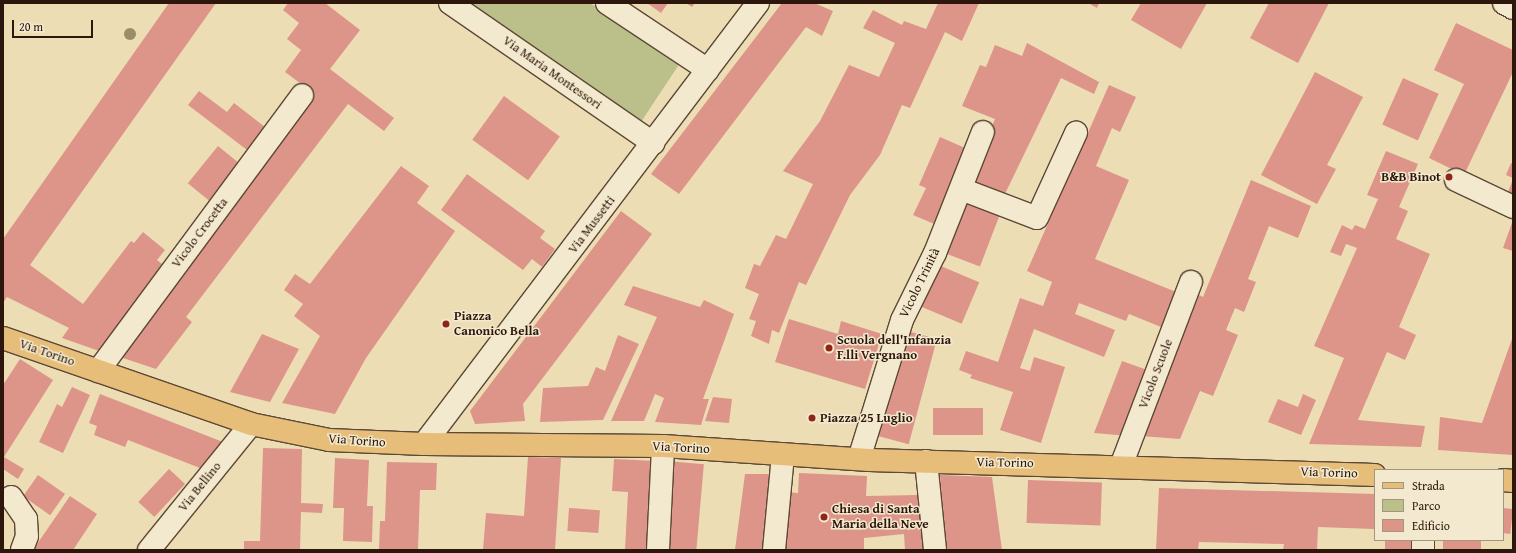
<!DOCTYPE html>
<html>
<head>
<meta charset="utf-8">
<style>
	body { margin:0 }
	#map { position:relative; width:1516px; height:553px; overflow:hidden; background:#edddb4; font-family:"Gentium Book Plus",serif }
	div>[style] { position:absolute }
	[style*='--x'] { left:calc(var(--x)*1px); top:calc(var(--y)*1px); width:calc(var(--w)*1px); rotate:calc(var(--a)*1deg) }
	.green>* { inset:0; background:#bbc08b }
	.building>* { inset:0; background:#dd9489; transform-origin:0 0 }
	.roads { filter:drop-shadow(1px 0 #5d4836) drop-shadow(-1px 0 #5d4836) drop-shadow(0 1px #5d4836) drop-shadow(0 -1px #5d4836) }
	.minor>* { height:22px; margin:-11px; padding:0 11px; transform-origin:11px; border-radius:11px; background:#f3e9ce }
	.major>* { height:22px; margin:-11px; padding:0 11px; transform-origin:11px; border-radius:11px; background:#e6be7a }
	.trees>* { width:12px; height:12px; margin:-6px; border-radius:50%; background:#9b8c6c }
	.dots>* { width:11px; height:11px; translate:-50% -50%; box-sizing:border-box; border:2px solid #f3e9ce; border-radius:50% }
	span { translate:-50% -50%; white-space:nowrap; text-align:center; line-height:1.15; -webkit-text-stroke:3px #f3e9ce; paint-order:stroke }
	.street-label { font-size:13px; color:#2d170c }
	.poi-label { font-size:13px; color:#2d170c; font-weight:700 }
	.right { translate:-100% -50%; text-align:right }
	.left { translate:0 -50%; text-align:left }
	.frame { position:absolute; inset:0; border:4px solid #2d170c; pointer-events:none }
	.legend { position:absolute; left:1374px; top:469px; width:130px; height:72px; box-sizing:border-box; background:#f3e9ce; border:1px solid #a49580; margin:0; padding:5px 7px; list-style:none; font-size:12px; color:#2d170c }
	.legend li { display:flex; align-items:center; gap:8px; height:20px }
	.legend b { width:20px; border:1px solid #a49580 }
	.scale { position:absolute; left:12px; top:20px; width:81px; height:18px; box-sizing:border-box; border:2px solid #2d170c; border-top:0; padding-left:5px; font-size:12px; line-height:14px; white-space:nowrap; color:#2d170c; -webkit-text-stroke:3px #f3e9ce; paint-order:stroke }
</style>
</head>
<body>
<div id="map">
	<div class="green">
		<div style="clip-path:polygon(466px 3px,590px 3px,680px 63px,639px 125px)"></div>
	</div>
	<div class="building">
		<div style="clip-path:polygon(169px 3px,216px 3px,30px 265px,83px 304px,131px 241px,134px 243px,143px 232px,165px 250px,157px 260px,167px 268px,105px 353px,62px 338px,69px 328px,7px 297px,3px 303px,3px 239px)"></div>
		<div style="clip-path:polygon(288px 3px,325px 3px,360px 30px,330px 69px,394px 118px,384px 131px,348px 104px,186px 317px,192px 322px,156px 369px,114px 355px,312px 92px,285px 72px,301px 50px,287px 39px,299px 23px,283px 10px)"></div>
		<div style="clip-path:polygon(647px 3px,668px 3px,661px 13px)"></div>
		<div style="clip-path:polygon(686px 3px,695px 3px,692px 7px)"></div>
		<div style="clip-path:polygon(782px 3px,814px 3px,833px 11px,822px 36px,806px 27px,679px 194px,651px 174px)"></div>
		<div style="clip-path:polygon(938px 3px,979px 3px,962px 41px,945px 32px,910px 108px,902px 105px,880px 155px,850px 195px,806px 285px,799px 282px,779px 333px,772px 330px,769px 344px,751px 336px,756px 321px,749px 319px,759px 294px,745px 288px,754px 264px,760px 266px,776px 235px,786px 239px,813px 184px,783px 171px,820px 121px,849px 65px,879px 77px,895px 43px,863px 28px,873px 10px,902px 25px,904px 21px,926px 29px)"></div>
		<div style="clip-path:polygon(1088px 3px,1099px 3px,1097px 8px)"></div>
		<div style="clip-path:polygon(1141px 3px,1207px 3px,1181px 49px,1131px 20px)"></div>
		<div style="clip-path:polygon(1269px 3px,1329px 3px,1298px 63px,1250px 38px)"></div>
		<div style="clip-path:polygon(1456px 23px,1513px 50px,1513px 72px,1464px 175px,1429px 158px,1464px 84px,1434px 70px)"></div>
		<div style="clip-path:polygon(1027px 43px,1099px 82px,1094px 94px,1061px 78px,1003px 198px,968px 181px,995px 119px,962px 106px,980px 65px,986px 67px,995px 45px,1022px 56px)"></div>
		<div style="clip-path:polygon(1315px 72px,1363px 97px,1327px 165px,1336px 169px,1317px 204px,1261px 175px)"></div>
		<div style="left:1403px;top:78px;width:39px;height:51px;rotate:24deg"></div>
		<div style="clip-path:polygon(1109px 85px,1136px 97px,1120px 132px,1112px 128px,1096px 166px,1129px 180px,1095px 259px,1181px 294px,1166px 329px,1129px 314px,1126px 321px,1079px 303px,1075px 314px,1115px 330px,1104px 357px,1034px 329px,1020px 368px,1030px 371px,1034px 357px,1065px 367px,1041px 443px,1000px 430px,1013px 392px,970px 378px,972px 375px,959px 370px,966px 351px,998px 362px,1020px 298px,1043px 306px,1052px 282px,1027px 271px)"></div>
		<div style="clip-path:polygon(199px 91px,227px 112px,234px 103px,269px 130px,251px 153px,188px 105px)"></div>
		<div style="left:504px;top:96px;width:69px;height:54px;rotate:36deg"></div>
		<div style="clip-path:polygon(940px 137px,972px 151px,939px 226px,913px 215px,926px 188px,919px 185px)"></div>
		<div style="left:218px;top:146px;width:32px;height:48px;rotate:39deg"></div>
		<div style="clip-path:polygon(1386px 151px,1418px 164px,1399px 207px,1408px 211px,1396px 239px,1430px 254px,1399px 327px,1416px 335px,1405px 360px,1387px 352px,1358px 420px,1425px 426px,1421px 447px,1309px 444px,1344px 358px,1314px 346px,1357px 248px,1346px 244px,1341px 256px,1330px 252px,1342px 225px,1352px 230px,1355px 225px,1365px 229px,1378px 199px,1367px 195px)"></div>
		<div style="clip-path:polygon(1511px 163px,1513px 164px,1513px 178px,1506px 175px)"></div>
		<div style="clip-path:polygon(401px 166px,429px 186px,417px 203px,455px 231px,366px 358px,335px 414px,282px 403px,320px 336px,294px 316px,303px 304px,284px 290px,295px 274px,310px 284px)"></div>
		<div style="clip-path:polygon(467px 174px,545px 231px,540px 238px,555px 249px,542px 267px,532px 259px,523px 270px,441px 210px)"></div>
		<div style="clip-path:polygon(1513px 179px,1513px 197px,1507px 195px)"></div>
		<div style="clip-path:polygon(1251px 180px,1311px 206px,1298px 238px,1269px 226px,1248px 279px,1256px 282px,1244px 312px,1235px 308px,1226px 330px,1238px 335px,1213px 396px,1200px 391px,1180px 439px,1141px 436px,1199px 295px,1203px 297px)"></div>
		<div style="left:963px;top:199px;width:40px;height:57px;rotate:21deg"></div>
		<div style="clip-path:polygon(621px 211px,652px 234px,523px 404px,525px 421px,475px 424px,470px 411px)"></div>
		<div style="clip-path:polygon(1513px 220px,1513px 251px,1503px 248px)"></div>
		<div style="left:936px;top:264px;width:47px;height:45px;rotate:23deg"></div>
		<div style="clip-path:polygon(633px 286px,700px 307px,704px 300px,734px 314px,703px 399px,709px 399px,701px 425px,655px 422px,664px 398px,655px 394px,644px 421px,611px 421px,657px 317px,624px 305px)"></div>
		<div style="clip-path:polygon(789px 319px,838px 334px,841px 321px,882px 334px,865px 389px,775px 362px)"></div>
		<div style="left:907px;top:331px;width:31px;height:109px;rotate:15deg"></div>
		<div style="clip-path:polygon(262px 334px,299px 349px,270px 402px,230px 392px)"></div>
		<div style="clip-path:polygon(618px 335px,639px 344px,603px 420px,540px 422px,543px 388px,588px 386px,596px 367px,605px 371px)"></div>
		<div style="clip-path:polygon(1513px 336px,1513px 455px,1438px 450px,1440px 417px,1482px 423px)"></div>
		<div style="clip-path:polygon(20px 359px,53px 380px,4px 457px,24px 469px,18px 479px,3px 469px,3px 385px)"></div>
		<div style="clip-path:polygon(1122px 361px,1153px 372px,1129px 436px,1094px 433px)"></div>
		<div style="clip-path:polygon(72px 387px,90px 395px,63px 453px,39px 442px,57px 404px,62px 407px)"></div>
		<div style="clip-path:polygon(100px 394px,223px 442px,200px 468px,128px 440px,125px 447px,94px 435px,97px 426px,89px 423px)"></div>
		<div style="clip-path:polygon(1303px 394px,1316px 400px,1301px 435px,1268px 422px,1278px 399px,1298px 407px)"></div>
		<div style="clip-path:polygon(713px 397px,732px 399px,729px 423px,705px 421px)"></div>
		<div style="left:933px;top:408px;width:50px;height:27px"></div>
		<div style="clip-path:polygon(263px 448px,302px 449px,301px 503px,323px 504px,322px 513px,301px 512px,300px 550px,244px 550px,244px 541px,260px 541px)"></div>
		<div style="clip-path:polygon(528px 457px,561px 458px,555px 550px,483px 550px,486px 513px,524px 516px)"></div>
		<div style="clip-path:polygon(335px 458px,369px 460px,367px 506px,373px 506px,372px 542px,343px 541px,344px 508px,333px 508px)"></div>
		<div style="clip-path:polygon(614px 459px,657px 461px,652px 550px,625px 550px,628px 492px,612px 491px)"></div>
		<div style="left:667px;top:461px;width:37px;height:89px;rotate:5deg"></div>
		<div style="clip-path:polygon(387px 462px,437px 463px,436px 490px,420px 490px,418px 550px,379px 550px,380px 521px,385px 521px)"></div>
		<div style="left:169px;top:469px;width:22px;height:45px;rotate:43deg"></div>
		<div style="clip-path:polygon(799px 473px,867px 476px,866px 496px,918px 495px,924px 550px,905px 550px,904px 534px,864px 538px,864px 550px,782px 550px,784px 492px,798px 493px)"></div>
		<div style="clip-path:polygon(745px 474px,775px 474px,767px 550px,735px 550px)"></div>
		<div style="left:38px;top:475px;width:33px;height:26px;rotate:35deg"></div>
		<div style="clip-path:polygon(940px 475px,992px 477px,1002px 550px,946px 550px)"></div>
		<div style="left:1028px;top:480px;width:74px;height:43px;rotate:2deg"></div>
		<div style="clip-path:polygon(1159px 488px,1375px 494px,1374px 529px,1318px 527px,1317px 550px,1283px 550px,1284px 544px,1199px 542px,1198px 550px,1156px 550px)"></div>
		<div style="clip-path:polygon(70px 496px,97px 514px,73px 550px,33px 550px)"></div>
		<div style="left:569px;top:508px;width:31px;height:23px;rotate:4deg"></div>
		<div style="left:1503px;top:508px;width:10px;height:25px;rotate:6deg"></div>
		<div style="left:1385px;top:540px;width:27px;height:10px"></div>
		<div style="left:1443px;top:540px;width:38px;height:10px"></div>
	</div>
	<div class="roads">
		<div class="minor">
			<div style="--x:450;--y:3;--w:247;--a:34.6"></div>
			<div style="--x:607;--y:3;--w:121;--a:33.6"></div>
			<div style="--x:1504;--y:3;--w:10;--a:29"></div>
			<div style="--x:1456;--y:180;--w:63;--a:25.3"></div>
			<div style="--x:961;--y:189;--w:81;--a:20.9"></div>
			<div style="--x:1037;--y:218;--w:94;--a:-65.4"></div>
			<div style="--x:98;--y:371;--w:343;--a:-53.5"></div>
			<div style="--x:424;--y:444;--w:553;--a:-52.86"></div>
			<div style="--x:859;--y:459;--w:145;--a:-72.8"></div>
			<div style="--x:902;--y:320;--w:75;--a:-63.8"></div>
			<div style="--x:935;--y:253;--w:130;--a:-68.4"></div>
			<div style="--x:926;--y:461;--w:89;--a:84.2"></div>
			<div style="--x:1121;--y:466;--w:197;--a:-69.2"></div>
			<div style="--x:11;--y:497;--w:27;--a:56"></div>
			<div style="--x:26;--y:519;--w:17;--a:87"></div>
			<div style="--x:27;--y:536;--w:15;--a:110"></div>
			<div style="--x:149;--y:550;--w:162;--a:-51"></div>
			<div style="--x:658;--y:550;--w:104;--a:-87.2"></div>
			<div style="--x:774;--y:550;--w:96;--a:-84.6"></div>
			<div style="--x:1423;--y:550;--w:10;--a:-90"></div>
		</div>
		<div class="major">
			<div style="--x:3;--y:338;--w:262;--a:19.1"></div>
			<div style="--x:251;--y:424;--w:80;--a:11.6"></div>
			<div style="--x:329;--y:440;--w:95;--a:2.4"></div>
			<div style="--x:424;--y:444;--w:239;--a:0.5"></div>
			<div style="--x:663;--y:446;--w:206;--a:3.9"></div>
			<div style="--x:869;--y:460;--w:506;--a:1.7"></div>
			<div style="--x:1503;--y:480;--w:10;--a:6"></div>
		</div>
	</div>
	<div class="trees">
		<div style="left:130px;top:34px"></div>
	</div>
	<div class="dots">
		<div style="left:1449px;top:177px;background:#8f2418"></div>
		<div style="left:446px;top:324px;background:#8f2418"></div>
		<div style="left:829px;top:348px;background:#8f2418"></div>
		<div style="left:812px;top:418px;background:#8f2418"></div>
		<div style="left:824px;top:517px;background:#8f2418"></div>
	</div>
	<div class="street-label">
		<span style="left:552px;top:73px;rotate:35deg">Via Maria Montessori</span>
		<span style="left:592px;top:225px;rotate:-53deg">Via Mussetti</span>
		<span style="left:200px;top:233px;rotate:-53deg">Vicolo Crocetta</span>
		<span style="left:920px;top:283px;rotate:-64deg">Vicolo Trinità</span>
		<span style="left:47px;top:353px;rotate:19deg">Via Torino</span>
		<span style="left:1156px;top:374px;rotate:-69deg">Vicolo Scuole</span>
		<span style="left:357px;top:441px;rotate:4deg">Via Torino</span>
		<span style="left:681px;top:448px;rotate:3deg">Via Torino</span>
		<span style="left:1005px;top:463px;rotate:1deg">Via Torino</span>
		<span style="left:1329px;top:473px;rotate:2deg">Via Torino</span>
		<span style="left:200px;top:487px;rotate:-51deg">Via Bellino</span>
	</div>
	<div class="poi-label">
		<span class="right" style="left:1441px;top:177px">B&amp;B Binot</span>
		<span class="left" style="left:454px;top:324px">Piazza<br>Canonico Bella</span>
		<span class="left" style="left:837px;top:348px">Scuola dell'Infanzia<br>F.lli Vergnano</span>
		<span class="left" style="left:820px;top:418px">Piazza 25 Luglio</span>
		<span class="left" style="left:832px;top:517px">Chiesa di Santa<br>Maria della Neve</span>
	</div>
	<div class="frame"></div>
	<ul class="legend">
	<li><b style="height:5px;background:#e6be7a"></b>Strada</li>
	<li><b style="height:11px;background:#bbc08b"></b>Parco</li>
	<li><b style="height:11px;background:#dd9489"></b>Edificio</li>
	</ul>
	<div class="scale">20 m</div>
</div>
</body>
</html>
